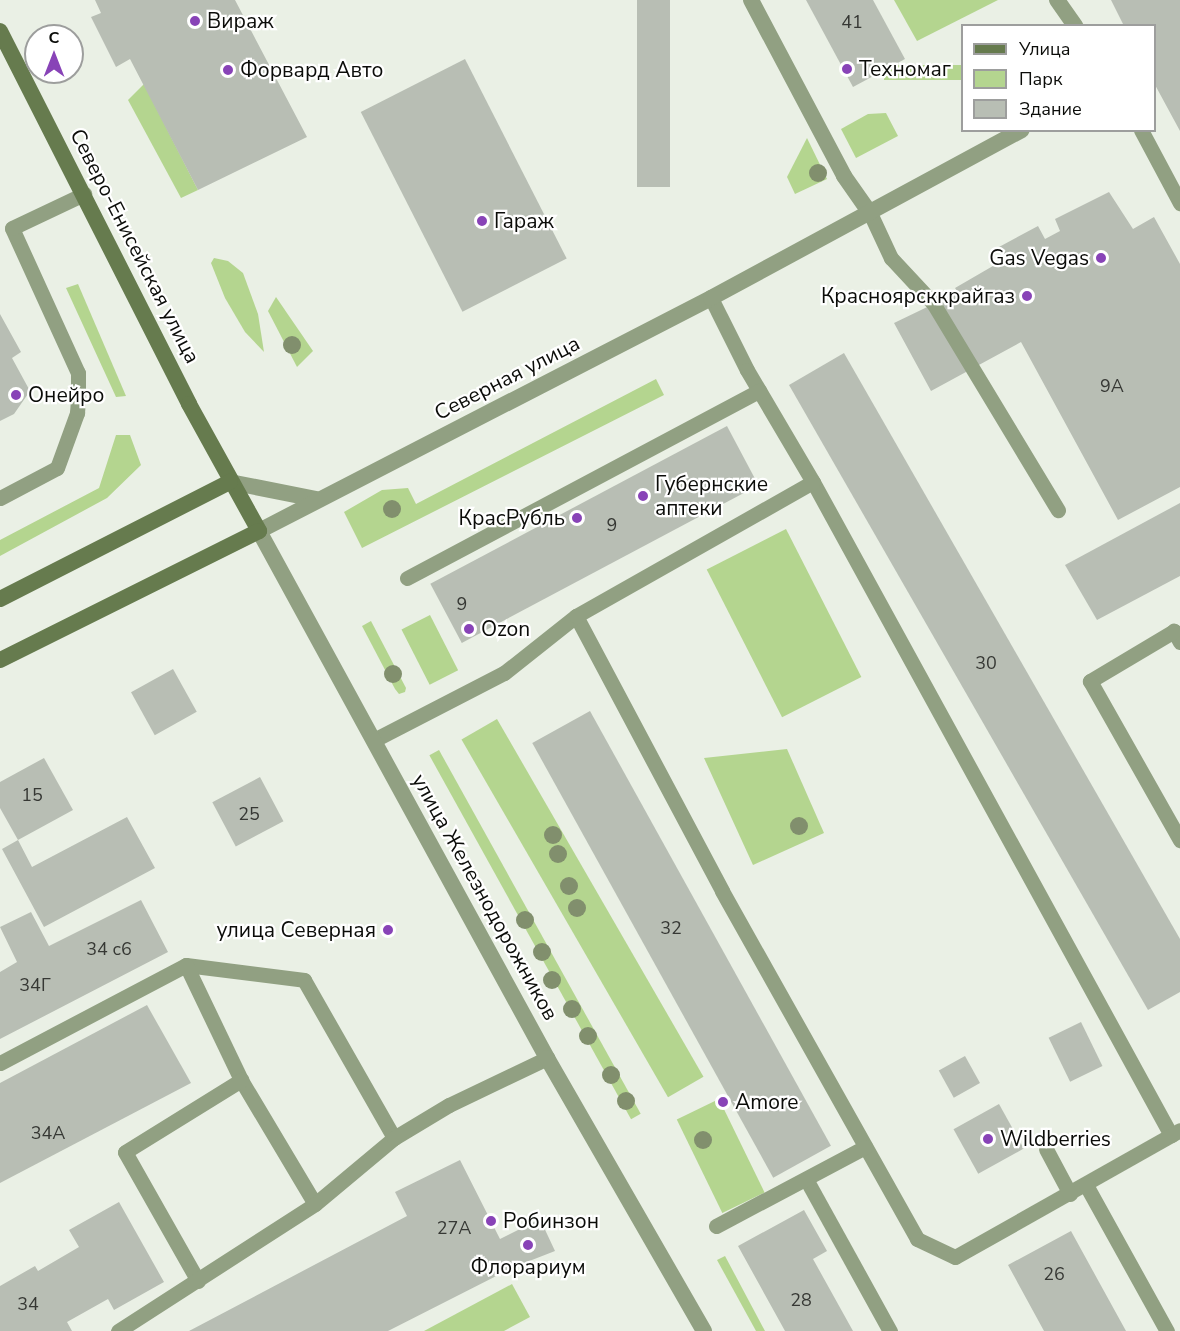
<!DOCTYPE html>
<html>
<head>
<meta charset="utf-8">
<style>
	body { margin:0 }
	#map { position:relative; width:1180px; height:1331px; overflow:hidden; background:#eaf0e5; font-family:"Nunito Sans",sans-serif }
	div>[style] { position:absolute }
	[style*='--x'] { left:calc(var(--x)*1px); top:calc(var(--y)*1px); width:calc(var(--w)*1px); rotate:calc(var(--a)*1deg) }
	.green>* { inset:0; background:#b4d58f; transform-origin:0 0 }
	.building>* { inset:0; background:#b8beb4; transform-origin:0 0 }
	.service>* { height:15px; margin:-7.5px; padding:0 7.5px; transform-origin:7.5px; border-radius:7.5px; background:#91a082 }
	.minor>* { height:16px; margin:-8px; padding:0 8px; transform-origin:8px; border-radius:8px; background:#91a082 }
	.tertiary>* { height:16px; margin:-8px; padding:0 8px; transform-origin:8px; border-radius:8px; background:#91a082 }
	.secondary>* { height:16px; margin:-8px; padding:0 8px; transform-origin:8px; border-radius:8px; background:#667b4e }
	.trees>* { width:18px; height:18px; margin:-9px; border-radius:50%; background:#818f6d }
	.dots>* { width:16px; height:16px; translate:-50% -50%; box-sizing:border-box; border:3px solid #fff; border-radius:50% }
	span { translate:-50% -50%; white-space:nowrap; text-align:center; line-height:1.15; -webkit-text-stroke:4.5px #fff; paint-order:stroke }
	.number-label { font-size:18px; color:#363834 }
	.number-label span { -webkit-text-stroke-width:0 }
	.poi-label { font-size:21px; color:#0b0c09 }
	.left { translate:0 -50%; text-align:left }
	.right { translate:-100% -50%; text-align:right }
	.street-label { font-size:21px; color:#0b0c09 }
	.legend { position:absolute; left:961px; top:24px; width:195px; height:108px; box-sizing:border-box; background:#fff; border:2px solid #9d9e9d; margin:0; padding:8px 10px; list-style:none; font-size:18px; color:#0b0c09 }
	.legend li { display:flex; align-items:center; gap:12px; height:30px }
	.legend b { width:30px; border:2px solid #9d9e9d }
	.north { position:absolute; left:24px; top:24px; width:60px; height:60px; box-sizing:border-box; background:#fff; border:2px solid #9d9e9d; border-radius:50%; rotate:0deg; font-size:16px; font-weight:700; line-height:24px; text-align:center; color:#0b0c09 }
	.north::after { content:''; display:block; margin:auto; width:21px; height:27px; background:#8843b7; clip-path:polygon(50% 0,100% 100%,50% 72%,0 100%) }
</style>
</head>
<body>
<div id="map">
	<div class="green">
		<div style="clip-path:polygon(894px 0,998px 0,917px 41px)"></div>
		<div style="left:962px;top:65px;width:15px;height:78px;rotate:90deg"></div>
		<div style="clip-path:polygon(144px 84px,198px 190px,181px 198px,128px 100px)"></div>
		<div style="clip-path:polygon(886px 113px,898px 136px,856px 158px,841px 129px,868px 114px)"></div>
		<div style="clip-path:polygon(807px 138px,827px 179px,795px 194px,787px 177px)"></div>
		<div style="clip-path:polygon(214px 258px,228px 261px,243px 273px,258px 314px,264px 352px,245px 332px,225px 298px,211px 263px)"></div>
		<div style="clip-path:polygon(78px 284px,126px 396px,116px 397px,66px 288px)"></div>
		<div style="clip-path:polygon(276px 297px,313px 351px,297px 367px,268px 311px)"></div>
		<div style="clip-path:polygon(656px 379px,664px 395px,362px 548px,344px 512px,382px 490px,408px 488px,416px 504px)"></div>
		<div style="clip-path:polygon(116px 435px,130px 435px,141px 465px,107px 498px,0 556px,0 540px,99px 488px)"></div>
		<div style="left:786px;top:529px;width:166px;height:89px;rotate:63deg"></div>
		<div style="left:430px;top:615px;width:62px;height:32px;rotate:63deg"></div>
		<div style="clip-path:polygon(371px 621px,406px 688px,405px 692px,399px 694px,395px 689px,362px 626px)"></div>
		<div style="left:497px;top:719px;width:413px;height:41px;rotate:60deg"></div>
		<div style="clip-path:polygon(787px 749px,824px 833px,753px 865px,704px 758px)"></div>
		<div style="left:439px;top:750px;width:416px;height:11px;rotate:61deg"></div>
		<div style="left:719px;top:1099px;width:104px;height:47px;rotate:64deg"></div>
		<div style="clip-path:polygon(725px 1256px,765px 1331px,756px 1331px,717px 1260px)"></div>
		<div style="clip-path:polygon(512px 1284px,530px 1317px,504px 1331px,424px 1331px)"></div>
	</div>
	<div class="building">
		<div style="clip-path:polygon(95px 0,235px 0,307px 137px,198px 190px,130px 59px,116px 67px,91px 17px,101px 13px)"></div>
		<div style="left:637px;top:0;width:33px;height:187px"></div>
		<div style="clip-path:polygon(806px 0,873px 0,905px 59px,853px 87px)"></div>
		<div style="clip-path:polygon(1111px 0,1180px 0,1180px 131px,1154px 83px,1154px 26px,1124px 26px)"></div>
		<div style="left:465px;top:59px;width:224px;height:117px;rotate:63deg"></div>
		<div style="clip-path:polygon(1109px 192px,1133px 229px,1154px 217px,1180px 264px,1180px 487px,1118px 520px,1021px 342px,931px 391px,894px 323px,948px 297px,957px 291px,955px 288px,1005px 259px,999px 247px,1038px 226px,1045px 239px,1060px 231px,1055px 219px)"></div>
		<div style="clip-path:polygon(0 314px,21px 352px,12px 358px,30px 391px,14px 414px,0 421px)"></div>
		<div style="clip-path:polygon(844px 353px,1180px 939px,1180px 992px,1148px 1010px,789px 385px)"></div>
		<div style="left:727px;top:426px;width:67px;height:336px;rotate:62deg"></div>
		<div style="clip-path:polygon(1180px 503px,1180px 576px,1097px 620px,1065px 565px)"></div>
		<div style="left:173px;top:669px;width:49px;height:48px;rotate:61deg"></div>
		<div style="left:590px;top:711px;width:497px;height:66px;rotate:61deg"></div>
		<div style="clip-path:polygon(44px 758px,73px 810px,18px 840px,0 808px,0 782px)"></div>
		<div style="left:260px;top:777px;width:50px;height:54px;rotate:62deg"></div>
		<div style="clip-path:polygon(127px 817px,155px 868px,44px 927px,2px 849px,18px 840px,32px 867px)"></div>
		<div style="clip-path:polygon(141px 900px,168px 952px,0 1039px,0 972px,17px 962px,0 927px,31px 912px,49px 946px)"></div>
		<div style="clip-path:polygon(147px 1005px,191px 1083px,0 1183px,0 1083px)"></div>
		<div style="left:1081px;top:1022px;width:49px;height:36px;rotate:64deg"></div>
		<div style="left:965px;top:1056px;width:31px;height:30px;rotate:61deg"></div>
		<div style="left:999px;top:1104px;width:51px;height:52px;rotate:61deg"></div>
		<div style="clip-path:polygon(460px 1160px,500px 1239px,540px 1219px,555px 1251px,514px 1267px,388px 1331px,189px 1331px,407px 1216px,395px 1192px)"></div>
		<div style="clip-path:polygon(119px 1202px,164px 1282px,114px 1310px,108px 1299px,67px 1322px,72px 1331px,0 1331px,0 1286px,35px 1266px,38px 1271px,79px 1247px,69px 1230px)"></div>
		<div style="clip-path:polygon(804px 1210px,827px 1251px,813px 1259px,853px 1331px,785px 1331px,738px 1246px)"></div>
		<div style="clip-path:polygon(1071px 1231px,1099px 1282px,1126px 1331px,1044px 1331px,1008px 1265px)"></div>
	</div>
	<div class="service">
		<div style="--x:1141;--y:130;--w:83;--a:61.9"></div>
		<div style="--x:870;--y:213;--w:50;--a:65"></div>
		<div style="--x:891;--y:258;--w:62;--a:47"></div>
		<div style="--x:933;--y:303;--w:242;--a:58.9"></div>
		<div style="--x:711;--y:298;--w:80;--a:63.4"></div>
		<div style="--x:747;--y:370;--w:130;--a:59.5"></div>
		<div style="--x:813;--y:482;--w:745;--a:61.27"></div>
		<div style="--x:0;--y:498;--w:64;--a:-27.8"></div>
		<div style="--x:57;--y:468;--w:59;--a:-70"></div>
		<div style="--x:77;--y:413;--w:13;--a:-86"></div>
		<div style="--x:78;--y:400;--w:27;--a:-90"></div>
		<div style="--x:78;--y:373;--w:159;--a:-114.5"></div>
		<div style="--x:12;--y:228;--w:80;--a:-25.3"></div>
		<div style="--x:407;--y:578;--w:399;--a:-28"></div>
		<div style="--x:576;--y:616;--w:311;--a:62"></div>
		<div style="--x:722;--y:891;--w:399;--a:60.7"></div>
		<div style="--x:917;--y:1239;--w:42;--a:25.3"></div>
		<div style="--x:955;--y:1257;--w:258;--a:-29.4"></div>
		<div style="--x:1180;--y:642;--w:13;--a:-119"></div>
		<div style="--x:1174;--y:631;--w:98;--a:149.2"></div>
		<div style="--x:1090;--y:681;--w:183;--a:60.5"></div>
		<div style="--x:374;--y:740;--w:146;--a:-27.3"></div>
		<div style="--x:504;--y:673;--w:92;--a:-38.4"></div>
		<div style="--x:576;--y:616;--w:272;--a:-29.5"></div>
		<div style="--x:186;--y:965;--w:119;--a:7.2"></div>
		<div style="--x:304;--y:980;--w:182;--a:60.3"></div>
		<div style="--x:0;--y:1063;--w:210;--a:-27.8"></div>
		<div style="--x:186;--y:965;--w:127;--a:64.4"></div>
		<div style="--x:241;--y:1080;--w:144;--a:59.2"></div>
		<div style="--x:315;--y:1204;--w:103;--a:-39.9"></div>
		<div style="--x:394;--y:1138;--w:64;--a:-31"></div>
		<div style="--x:449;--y:1105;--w:109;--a:-25.6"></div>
		<div style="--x:1046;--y:1149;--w:51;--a:61.9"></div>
		<div style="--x:806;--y:1179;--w:174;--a:61.1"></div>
		<div style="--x:1086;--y:1185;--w:167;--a:61"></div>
		<div style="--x:716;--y:1226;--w:169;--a:-27.9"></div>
		<div style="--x:198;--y:1281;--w:148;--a:-119.5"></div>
		<div style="--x:125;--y:1152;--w:137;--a:-31.8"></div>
		<div style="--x:118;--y:1331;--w:234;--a:-32.8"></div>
	</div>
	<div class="minor">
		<div style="--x:751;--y:0;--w:199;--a:62.1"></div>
		<div style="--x:844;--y:176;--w:45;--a:54.9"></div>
		<div style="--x:1057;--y:0;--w:32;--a:55"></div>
		<div style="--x:230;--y:482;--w:88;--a:11.2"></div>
		<div style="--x:259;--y:531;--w:509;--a:-27.27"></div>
		<div style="--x:711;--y:298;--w:353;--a:-28.4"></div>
	</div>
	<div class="tertiary">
		<div style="--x:259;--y:531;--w:601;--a:61.34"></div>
		<div style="--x:547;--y:1058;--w:315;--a:60.1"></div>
	</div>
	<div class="secondary">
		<div style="--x:0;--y:31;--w:418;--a:63.1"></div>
		<div style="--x:189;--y:404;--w:145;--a:61.1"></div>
		<div style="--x:259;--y:531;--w:289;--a:153.5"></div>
		<div style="--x:0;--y:599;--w:258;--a:-27"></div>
	</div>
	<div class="trees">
		<div style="left:818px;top:173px"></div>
		<div style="left:292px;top:345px"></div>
		<div style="left:392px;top:509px"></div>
		<div style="left:393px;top:674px"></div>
		<div style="left:799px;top:826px"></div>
		<div style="left:553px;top:835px"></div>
		<div style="left:558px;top:854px"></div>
		<div style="left:569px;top:886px"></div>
		<div style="left:577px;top:908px"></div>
		<div style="left:525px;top:920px"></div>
		<div style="left:542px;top:952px"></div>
		<div style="left:552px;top:980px"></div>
		<div style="left:572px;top:1009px"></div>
		<div style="left:588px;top:1036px"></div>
		<div style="left:611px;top:1075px"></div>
		<div style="left:626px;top:1101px"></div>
		<div style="left:703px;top:1140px"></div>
	</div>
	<div class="dots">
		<div style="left:195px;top:21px;background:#8843b7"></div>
		<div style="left:847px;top:69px;background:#8843b7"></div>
		<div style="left:228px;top:70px;background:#8843b7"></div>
		<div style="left:482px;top:221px;background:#8843b7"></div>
		<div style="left:1101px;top:258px;background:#8843b7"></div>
		<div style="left:1027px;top:296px;background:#8843b7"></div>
		<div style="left:16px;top:395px;background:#8843b7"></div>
		<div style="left:643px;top:496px;background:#8843b7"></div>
		<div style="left:577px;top:518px;background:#8843b7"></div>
		<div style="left:469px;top:629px;background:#8843b7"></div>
		<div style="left:388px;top:930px;background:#8843b7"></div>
		<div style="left:723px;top:1102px;background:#8843b7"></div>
		<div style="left:988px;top:1139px;background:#8843b7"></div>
		<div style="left:491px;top:1221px;background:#8843b7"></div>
		<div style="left:528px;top:1245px;background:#8843b7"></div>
	</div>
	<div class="number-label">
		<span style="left:852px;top:22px">41</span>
		<span style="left:1112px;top:386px">9А</span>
		<span style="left:612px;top:525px">9</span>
		<span style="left:462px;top:604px">9</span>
		<span style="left:986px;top:663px">30</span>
		<span style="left:32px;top:795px">15</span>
		<span style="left:249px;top:814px">25</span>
		<span style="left:671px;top:928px">32</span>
		<span style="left:109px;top:949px">34 с6</span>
		<span style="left:35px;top:985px">34Г</span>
		<span style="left:48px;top:1133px">34А</span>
		<span style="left:454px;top:1228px">27А</span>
		<span style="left:1054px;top:1274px">26</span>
		<span style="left:801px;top:1300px">28</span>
		<span style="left:28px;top:1304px">34</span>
	</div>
	<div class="poi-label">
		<span class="left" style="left:207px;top:21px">Вираж</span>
		<span class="left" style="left:859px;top:69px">Техномаг</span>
		<span class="left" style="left:240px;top:70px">Форвард Авто</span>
		<span class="left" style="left:494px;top:221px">Гараж</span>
		<span class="right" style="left:1089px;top:258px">Gas Vegas</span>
		<span class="right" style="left:1015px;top:296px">Красноярсккрайгаз</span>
		<span class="left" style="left:28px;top:395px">Онейро</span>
		<span class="left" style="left:655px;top:496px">Губернские<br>аптеки</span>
		<span class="right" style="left:565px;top:518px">КрасРубль</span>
		<span class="left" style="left:481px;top:629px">Ozon</span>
		<span class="right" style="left:376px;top:930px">улица Северная</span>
		<span class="left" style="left:735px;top:1102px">Amore</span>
		<span class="left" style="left:1000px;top:1139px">Wildberries</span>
		<span class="left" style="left:503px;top:1221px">Робинзон</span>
		<span style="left:528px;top:1267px">Флорариум</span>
	</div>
	<div class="street-label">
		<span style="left:135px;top:246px;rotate:63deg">Северо-Енисейская улица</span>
		<span style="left:507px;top:378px;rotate:-27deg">Северная улица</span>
		<span style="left:485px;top:897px;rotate:61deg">улица Железнодорожников</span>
	</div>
	<ul class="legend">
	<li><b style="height:8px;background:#667b4e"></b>Улица</li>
	<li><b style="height:16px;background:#b4d58f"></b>Парк</li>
	<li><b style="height:16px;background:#b8beb4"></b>Здание</li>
	</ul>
	<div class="north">С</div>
</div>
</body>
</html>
